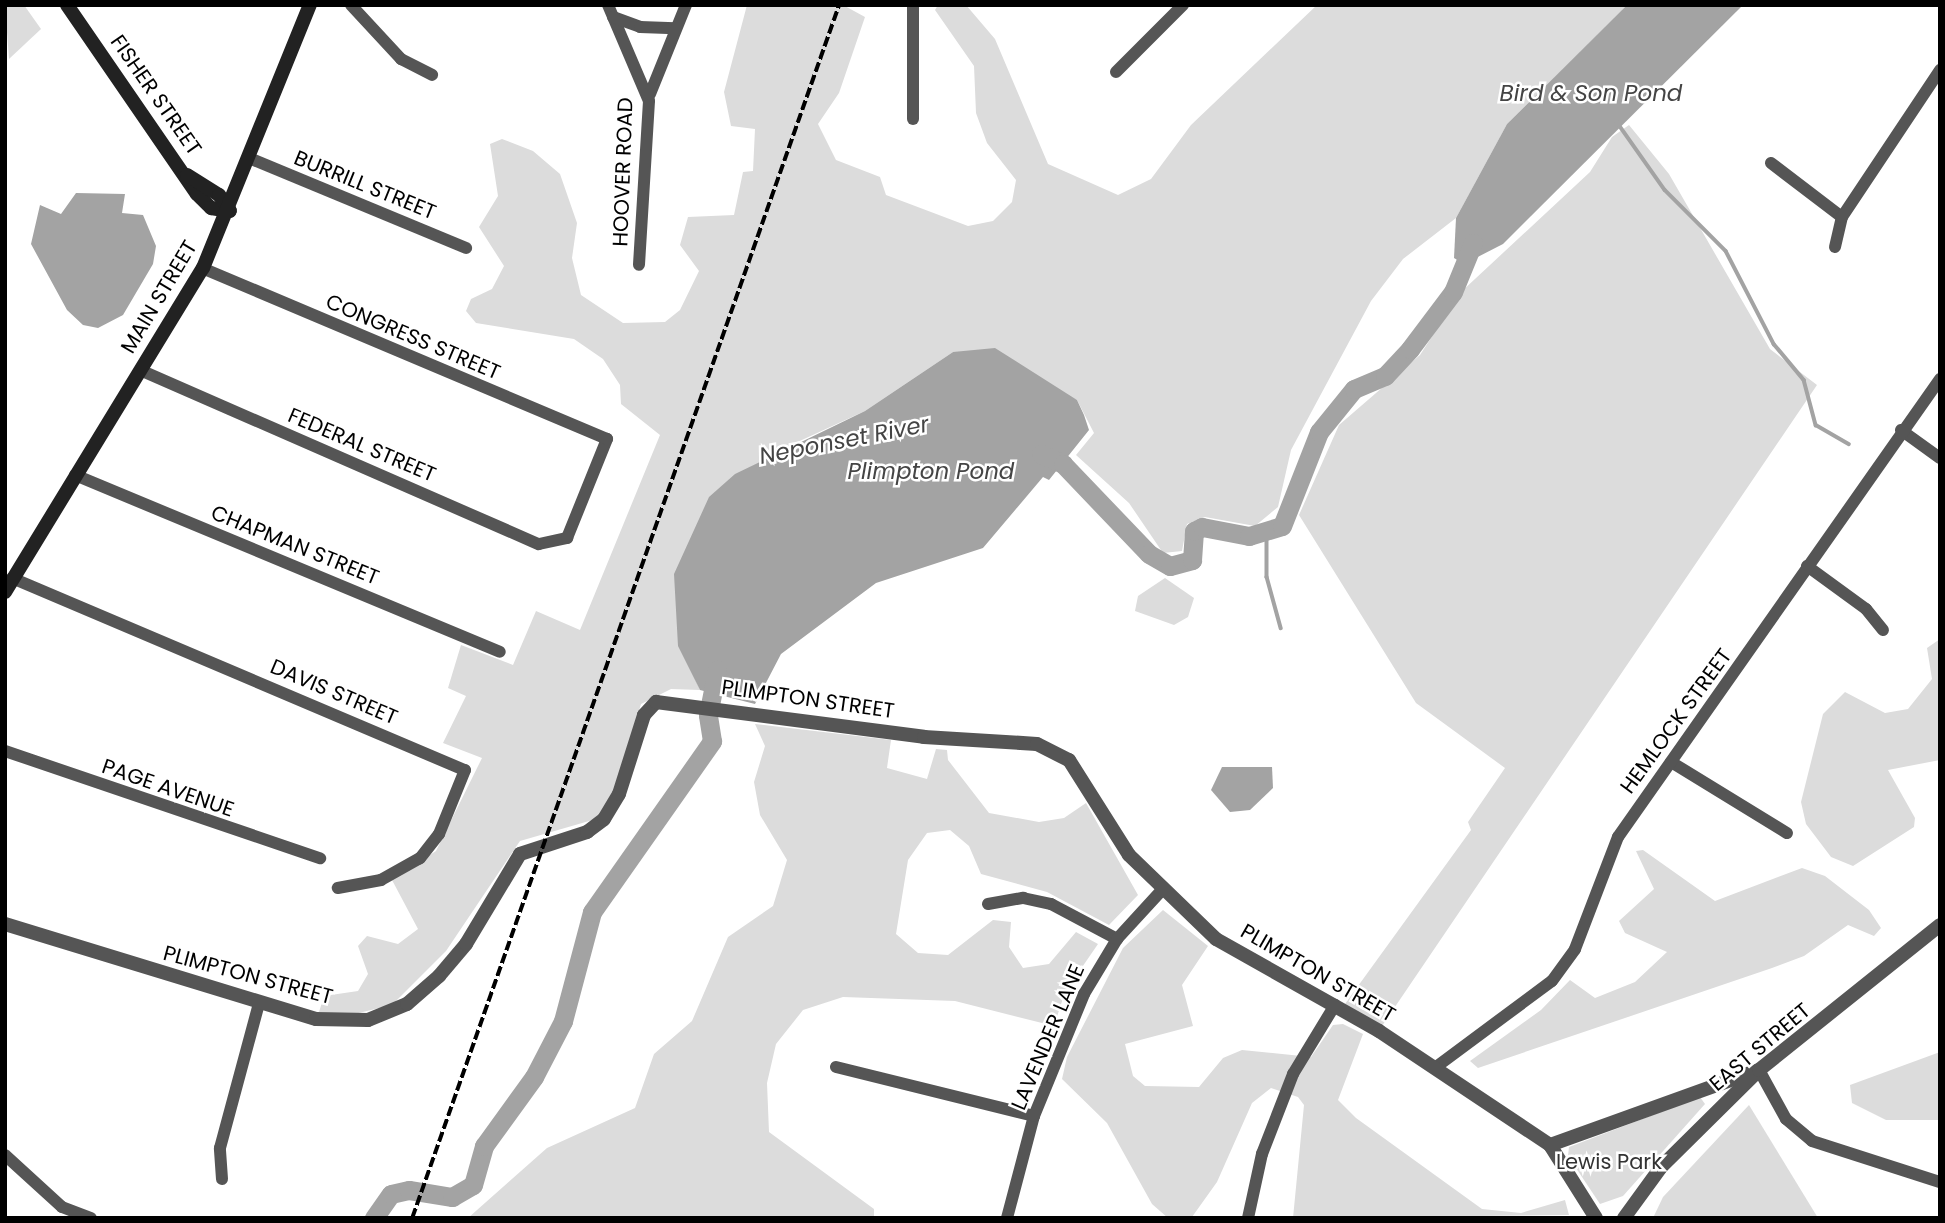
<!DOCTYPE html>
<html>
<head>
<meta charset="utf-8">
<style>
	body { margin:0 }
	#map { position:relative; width:1945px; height:1223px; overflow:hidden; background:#fff; font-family:Poppins,sans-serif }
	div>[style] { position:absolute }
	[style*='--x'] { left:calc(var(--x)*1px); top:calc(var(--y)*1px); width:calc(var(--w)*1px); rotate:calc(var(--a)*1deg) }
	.green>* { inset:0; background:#dcdcdc }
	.water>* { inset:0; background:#a3a3a3 }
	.stream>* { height:3.5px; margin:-1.75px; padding:0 1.75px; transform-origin:1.75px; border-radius:1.75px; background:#a3a3a3 }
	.river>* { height:19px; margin:-9.5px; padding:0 9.5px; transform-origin:9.5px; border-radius:9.5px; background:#a3a3a3 }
	.minor>* { height:12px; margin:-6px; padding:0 6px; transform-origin:6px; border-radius:6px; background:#555 }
	.tertiary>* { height:14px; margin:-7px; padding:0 7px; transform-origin:7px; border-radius:7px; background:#555 }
	.secondary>* { height:14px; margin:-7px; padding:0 7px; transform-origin:7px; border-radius:7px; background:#222 }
	.rail>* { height:3.5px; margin-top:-1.75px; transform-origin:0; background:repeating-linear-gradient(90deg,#000 0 10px,transparent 0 13.5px) }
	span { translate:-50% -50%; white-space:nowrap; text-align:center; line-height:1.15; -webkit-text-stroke:5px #fff; paint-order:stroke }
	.street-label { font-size:21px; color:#000 }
	.park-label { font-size:21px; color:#333 }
	.water-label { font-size:23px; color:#444; font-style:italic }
	.frame { position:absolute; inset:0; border:7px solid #000; pointer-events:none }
</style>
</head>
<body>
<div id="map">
	<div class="green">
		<div style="clip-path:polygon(5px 5px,24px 5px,41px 29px,9px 59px)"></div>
		<div style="clip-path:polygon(747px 5px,843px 5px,865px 17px,839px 93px,818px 124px,836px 160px,880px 177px,886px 195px,968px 226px,993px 221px,1012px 202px,1016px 180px,987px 143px,976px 113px,974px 66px,935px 10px,938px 5px,966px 5px,995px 39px,1048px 164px,1118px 195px,1151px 179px,1191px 125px,1317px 5px,1627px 5px,1507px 124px,1456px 218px,1403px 259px,1371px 301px,1291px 450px,1278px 507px,1255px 526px,1205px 517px,1187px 524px,1182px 551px,1163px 553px,1129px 503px,1076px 455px,1094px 433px,1077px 400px,953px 352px,865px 411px,791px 445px,695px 679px,700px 690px,671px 689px,641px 704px,612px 801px,596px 819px,520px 841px,446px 951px,392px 1005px,346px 1016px,319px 1012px,324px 996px,358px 991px,368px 974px,358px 946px,367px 936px,398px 944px,418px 929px,392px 880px,436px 851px,482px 758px,443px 743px,466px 696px,448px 688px,461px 645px,513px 665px,536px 611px,580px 630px,660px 435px,621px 404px,620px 385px,603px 359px,574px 339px,476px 323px,466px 311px,471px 299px,492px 289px,504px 266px,479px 227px,498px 196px,490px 144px,502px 139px,533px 151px,560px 174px,577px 223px,572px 258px,581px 295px,623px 323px,665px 322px,680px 310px,699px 271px,680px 245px,688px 217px,734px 215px,743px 172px,753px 171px,755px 129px,731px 126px,724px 92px)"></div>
		<div style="clip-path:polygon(1629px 125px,1669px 174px,1770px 349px,1817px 385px,1382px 1026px,1345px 1004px,1471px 830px,1468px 822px,1505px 768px,1416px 703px,1299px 515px,1339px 425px,1420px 355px,1461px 292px,1590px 172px,1612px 137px)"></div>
		<div style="clip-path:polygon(1165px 578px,1194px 598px,1188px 617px,1174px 625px,1135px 611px,1138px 596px)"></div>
		<div style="clip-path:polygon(1940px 639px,1940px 760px,1888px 770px,1915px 818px,1914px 827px,1853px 866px,1831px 857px,1806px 824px,1801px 802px,1823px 714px,1845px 692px,1885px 713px,1908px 709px,1932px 679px,1927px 648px)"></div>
		<div style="clip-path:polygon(755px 724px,891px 740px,887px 768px,927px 779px,936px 749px,947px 750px,948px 760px,989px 813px,1039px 822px,1064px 818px,1086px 803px,1138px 895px,1109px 925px,1047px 892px,981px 874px,969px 846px,950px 830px,927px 833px,908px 860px,896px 934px,918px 953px,948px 955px,993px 920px,1011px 922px,1009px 947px,1023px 968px,1049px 964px,1076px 932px,1098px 944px,1065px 992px,1054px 1026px,955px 1001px,843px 997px,803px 1010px,776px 1044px,767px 1083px,769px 1132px,874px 1209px,874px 1218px,468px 1218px,547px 1148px,635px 1108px,654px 1054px,692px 1021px,728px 937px,773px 906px,787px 860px,760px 815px,754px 782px,765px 746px)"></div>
		<div style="clip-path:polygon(1643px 850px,1715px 901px,1802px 868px,1825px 876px,1869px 910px,1881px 928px,1874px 936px,1848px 925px,1804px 956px,1772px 968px,1478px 1068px,1470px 1061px,1541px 1010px,1570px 980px,1595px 998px,1635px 982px,1667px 952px,1625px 933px,1619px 921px,1654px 889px,1636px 851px)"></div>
		<div style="clip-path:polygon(1163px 910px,1208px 946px,1182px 985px,1193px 1026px,1125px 1044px,1133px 1076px,1145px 1086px,1199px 1087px,1223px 1058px,1242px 1050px,1311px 1057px,1333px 1025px,1343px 1024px,1363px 1034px,1338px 1100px,1356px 1118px,1482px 1209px,1521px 1213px,1565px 1200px,1569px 1215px,1293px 1218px,1304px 1105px,1298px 1097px,1271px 1088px,1252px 1103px,1217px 1182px,1192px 1217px,1168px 1218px,1152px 1204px,1107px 1123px,1062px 1079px,1067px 1057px,1123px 948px)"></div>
		<div style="clip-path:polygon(1940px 1052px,1940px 1120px,1886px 1120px,1852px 1103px,1850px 1085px)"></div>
		<div style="clip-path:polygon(1700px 1097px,1705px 1104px,1623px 1196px,1600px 1204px,1568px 1156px,1569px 1147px)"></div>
		<div style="clip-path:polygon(1749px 1105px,1818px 1218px,1653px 1218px,1663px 1197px)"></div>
	</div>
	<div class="water">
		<div style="clip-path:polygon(1627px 5px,1743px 5px,1503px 244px,1464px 264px,1454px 258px,1456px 218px,1507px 124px)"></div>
		<div style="clip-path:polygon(76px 193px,125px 194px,122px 213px,143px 215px,156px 246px,153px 264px,123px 315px,98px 328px,83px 325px,67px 310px,31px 244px,40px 205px,61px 214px)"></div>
		<div style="clip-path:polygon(995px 348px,1077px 400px,1084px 415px,1089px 430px,1049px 480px,1043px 477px,983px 548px,876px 583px,781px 654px,755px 704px,700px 690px,678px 646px,674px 574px,709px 497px,735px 474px,865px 411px,953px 352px)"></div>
		<div style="clip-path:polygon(1222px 767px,1272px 767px,1273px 788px,1250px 810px,1230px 812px,1211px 790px)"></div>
	</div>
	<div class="stream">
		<div style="--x:1617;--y:122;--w:83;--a:54.8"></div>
		<div style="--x:1665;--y:190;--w:86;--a:45"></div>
		<div style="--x:1726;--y:251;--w:105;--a:62.7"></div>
		<div style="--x:1774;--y:344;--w:47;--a:50.2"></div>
		<div style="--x:1804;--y:380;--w:47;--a:75.1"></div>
		<div style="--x:1816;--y:425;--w:38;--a:30"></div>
		<div style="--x:1267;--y:532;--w:45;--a:90"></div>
		<div style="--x:1267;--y:577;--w:53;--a:74.6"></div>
	</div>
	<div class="river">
		<div style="--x:1041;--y:454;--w:24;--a:24"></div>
		<div style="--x:1063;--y:464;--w:124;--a:46.3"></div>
		<div style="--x:1149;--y:554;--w:24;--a:30"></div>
		<div style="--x:1170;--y:566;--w:23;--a:-15"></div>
		<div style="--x:1192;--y:560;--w:29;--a:-86"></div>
		<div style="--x:1194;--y:531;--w:9;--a:-27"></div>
		<div style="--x:1202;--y:527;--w:48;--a:10.8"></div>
		<div style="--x:1249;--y:536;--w:34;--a:-17"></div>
		<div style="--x:1282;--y:526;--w:101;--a:-68.5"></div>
		<div style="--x:1319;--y:432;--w:55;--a:-50.9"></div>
		<div style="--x:1354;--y:389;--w:34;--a:-23"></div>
		<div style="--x:1385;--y:376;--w:37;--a:-47"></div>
		<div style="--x:1410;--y:349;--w:71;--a:-53"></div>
		<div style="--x:1453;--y:292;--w:53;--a:-67.8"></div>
		<div style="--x:374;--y:1218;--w:29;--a:-55"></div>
		<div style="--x:391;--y:1194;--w:18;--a:-13"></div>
		<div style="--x:409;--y:1190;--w:44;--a:9.2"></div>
		<div style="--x:452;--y:1197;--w:24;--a:-30"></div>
		<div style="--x:473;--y:1185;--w:41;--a:-74.2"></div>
		<div style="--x:484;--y:1146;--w:85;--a:-54.1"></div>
		<div style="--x:534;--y:1077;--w:63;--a:-62.6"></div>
		<div style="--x:563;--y:1021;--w:113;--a:-75.1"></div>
		<div style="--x:592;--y:912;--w:209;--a:-54.9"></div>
		<div style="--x:712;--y:741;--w:26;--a:-99"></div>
		<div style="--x:708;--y:715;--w:46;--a:-78.7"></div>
	</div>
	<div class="minor">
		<div style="--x:351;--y:5;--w:74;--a:47.2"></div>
		<div style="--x:401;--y:59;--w:35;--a:27"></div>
		<div style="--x:608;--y:5;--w:104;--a:66.9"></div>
		<div style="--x:649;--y:101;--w:164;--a:93.5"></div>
		<div style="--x:613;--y:17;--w:29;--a:20"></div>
		<div style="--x:640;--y:27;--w:35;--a:2"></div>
		<div style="--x:1116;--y:72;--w:95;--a:-45"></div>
		<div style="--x:650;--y:94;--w:96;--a:-68"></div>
		<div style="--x:913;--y:119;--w:114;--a:-90"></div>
		<div style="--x:249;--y:158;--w:235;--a:22.5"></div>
		<div style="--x:1771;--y:163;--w:89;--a:37.3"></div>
		<div style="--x:1835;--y:247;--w:31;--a:-77"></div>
		<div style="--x:1842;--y:217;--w:177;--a:-56.3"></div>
		<div style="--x:140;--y:370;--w:435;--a:23.6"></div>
		<div style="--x:539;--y:544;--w:29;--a:-12"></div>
		<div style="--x:567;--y:538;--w:107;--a:-68"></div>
		<div style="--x:607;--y:439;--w:439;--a:-157.1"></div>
		<div style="--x:1901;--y:430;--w:48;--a:35.7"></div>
		<div style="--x:75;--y:475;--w:460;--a:22.6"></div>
		<div style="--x:1807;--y:566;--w:73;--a:36.1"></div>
		<div style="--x:1866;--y:609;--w:27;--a:51"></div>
		<div style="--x:12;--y:578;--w:492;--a:23"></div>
		<div style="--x:465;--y:770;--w:69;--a:112.1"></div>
		<div style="--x:439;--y:834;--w:31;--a:128"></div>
		<div style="--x:420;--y:858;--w:45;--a:150.6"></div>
		<div style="--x:381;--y:880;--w:44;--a:169.5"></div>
		<div style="--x:5;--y:751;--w:333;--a:18.8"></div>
		<div style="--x:1671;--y:762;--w:136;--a:31.5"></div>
		<div style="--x:988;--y:904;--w:36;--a:-10"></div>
		<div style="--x:1023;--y:898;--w:29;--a:12"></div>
		<div style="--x:1051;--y:904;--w:75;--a:27.9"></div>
		<div style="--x:836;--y:1067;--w:204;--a:13.9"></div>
		<div style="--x:1436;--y:1067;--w:144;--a:-36.6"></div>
		<div style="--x:1552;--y:981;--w:39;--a:-54"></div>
		<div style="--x:1575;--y:949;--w:120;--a:-69"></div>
		<div style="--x:1618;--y:837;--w:560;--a:-54.89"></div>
		<div style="--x:1759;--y:1070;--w:56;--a:61.1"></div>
		<div style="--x:1786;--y:1119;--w:34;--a:40"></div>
		<div style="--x:1812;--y:1141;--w:134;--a:17.8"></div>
		<div style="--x:5;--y:1155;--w:77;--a:42.4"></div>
		<div style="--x:62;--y:1207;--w:31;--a:21"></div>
		<div style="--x:222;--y:1179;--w:31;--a:-94"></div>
		<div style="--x:220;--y:1148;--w:150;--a:-74.9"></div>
		<div style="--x:1007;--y:1218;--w:106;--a:-75.2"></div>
		<div style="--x:1034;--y:1116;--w:132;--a:-67.7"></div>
		<div style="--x:1084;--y:994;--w:64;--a:-59"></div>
		<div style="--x:1117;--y:939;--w:65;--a:-47.5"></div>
		<div style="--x:1248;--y:1218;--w:66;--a:-77.7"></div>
		<div style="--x:1262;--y:1154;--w:86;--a:-68.8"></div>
		<div style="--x:1293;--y:1074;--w:81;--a:-58.7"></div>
	</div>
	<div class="tertiary">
		<div style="--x:5;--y:924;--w:325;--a:17"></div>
		<div style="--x:316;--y:1019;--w:52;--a:1.1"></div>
		<div style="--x:368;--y:1020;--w:42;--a:-22.3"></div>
		<div style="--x:407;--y:1004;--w:43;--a:-41.2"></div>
		<div style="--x:439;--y:976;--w:42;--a:-49.8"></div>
		<div style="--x:466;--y:944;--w:105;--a:-59"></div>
		<div style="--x:520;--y:854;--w:71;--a:-18.2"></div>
		<div style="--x:587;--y:832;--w:21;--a:-37"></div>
		<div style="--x:604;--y:819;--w:29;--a:-59"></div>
		<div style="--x:619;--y:794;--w:83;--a:-72.4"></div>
		<div style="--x:644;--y:715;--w:18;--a:-47"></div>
		<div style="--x:656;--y:702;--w:270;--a:7.4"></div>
		<div style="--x:924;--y:737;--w:113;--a:3.5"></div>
		<div style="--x:1037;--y:744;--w:36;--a:27"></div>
		<div style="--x:1069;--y:760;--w:112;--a:57.7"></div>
		<div style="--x:1129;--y:855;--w:121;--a:44"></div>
		<div style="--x:1216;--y:939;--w:187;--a:29.4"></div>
		<div style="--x:1379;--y:1031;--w:206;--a:33.7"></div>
		<div style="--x:1550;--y:1145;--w:86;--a:57.8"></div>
		<div style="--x:1550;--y:1145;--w:219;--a:-19.8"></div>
		<div style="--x:1624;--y:1218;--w:63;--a:-54"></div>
		<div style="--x:1661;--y:1167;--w:138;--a:-44.7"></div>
		<div style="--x:1759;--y:1070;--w:232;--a:-38.7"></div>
	</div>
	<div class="secondary">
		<div style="--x:67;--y:5;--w:229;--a:55.5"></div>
		<div style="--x:197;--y:194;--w:20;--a:45"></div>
		<div style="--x:211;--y:208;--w:19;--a:9"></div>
		<div style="--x:187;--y:175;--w:38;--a:32"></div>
		<div style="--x:219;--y:195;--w:19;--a:55"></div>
		<div style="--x:5;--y:592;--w:380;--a:-58.6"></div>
		<div style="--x:203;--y:268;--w:284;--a:-67.9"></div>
	</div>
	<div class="rail">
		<div style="--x:412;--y:1218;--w:1286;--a:-70.61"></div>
	</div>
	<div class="street-label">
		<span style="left:156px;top:95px;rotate:55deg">FISHER STREET</span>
		<span style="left:623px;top:172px;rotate:-88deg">HOOVER ROAD</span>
		<span style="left:365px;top:185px;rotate:22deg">BURRILL STREET</span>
		<span style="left:159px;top:297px;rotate:-59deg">MAIN STREET</span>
		<span style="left:413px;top:337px;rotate:23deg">CONGRESS STREET</span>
		<span style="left:362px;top:445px;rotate:23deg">FEDERAL STREET</span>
		<span style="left:295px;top:545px;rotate:22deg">CHAPMAN STREET</span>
		<span style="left:334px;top:692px;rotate:23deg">DAVIS STREET</span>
		<span style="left:808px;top:699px;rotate:8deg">PLIMPTON STREET</span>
		<span style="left:1676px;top:721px;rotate:-54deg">HEMLOCK STREET</span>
		<span style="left:168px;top:788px;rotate:19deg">PAGE AVENUE</span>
		<span style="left:1318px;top:973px;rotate:30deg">PLIMPTON STREET</span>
		<span style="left:248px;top:975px;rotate:15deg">PLIMPTON STREET</span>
		<span style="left:1048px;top:1037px;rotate:-67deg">LAVENDER LANE</span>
		<span style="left:1760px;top:1047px;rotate:-40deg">EAST STREET</span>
	</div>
	<div class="park-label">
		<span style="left:1609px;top:1162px">Lewis Park</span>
	</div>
	<div class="water-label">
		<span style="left:1591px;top:93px">Bird &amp; Son Pond</span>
		<span style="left:844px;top:440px;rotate:-11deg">Neponset River</span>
		<span style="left:931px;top:471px">Plimpton Pond</span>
	</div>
	<div class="frame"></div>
</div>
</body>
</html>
